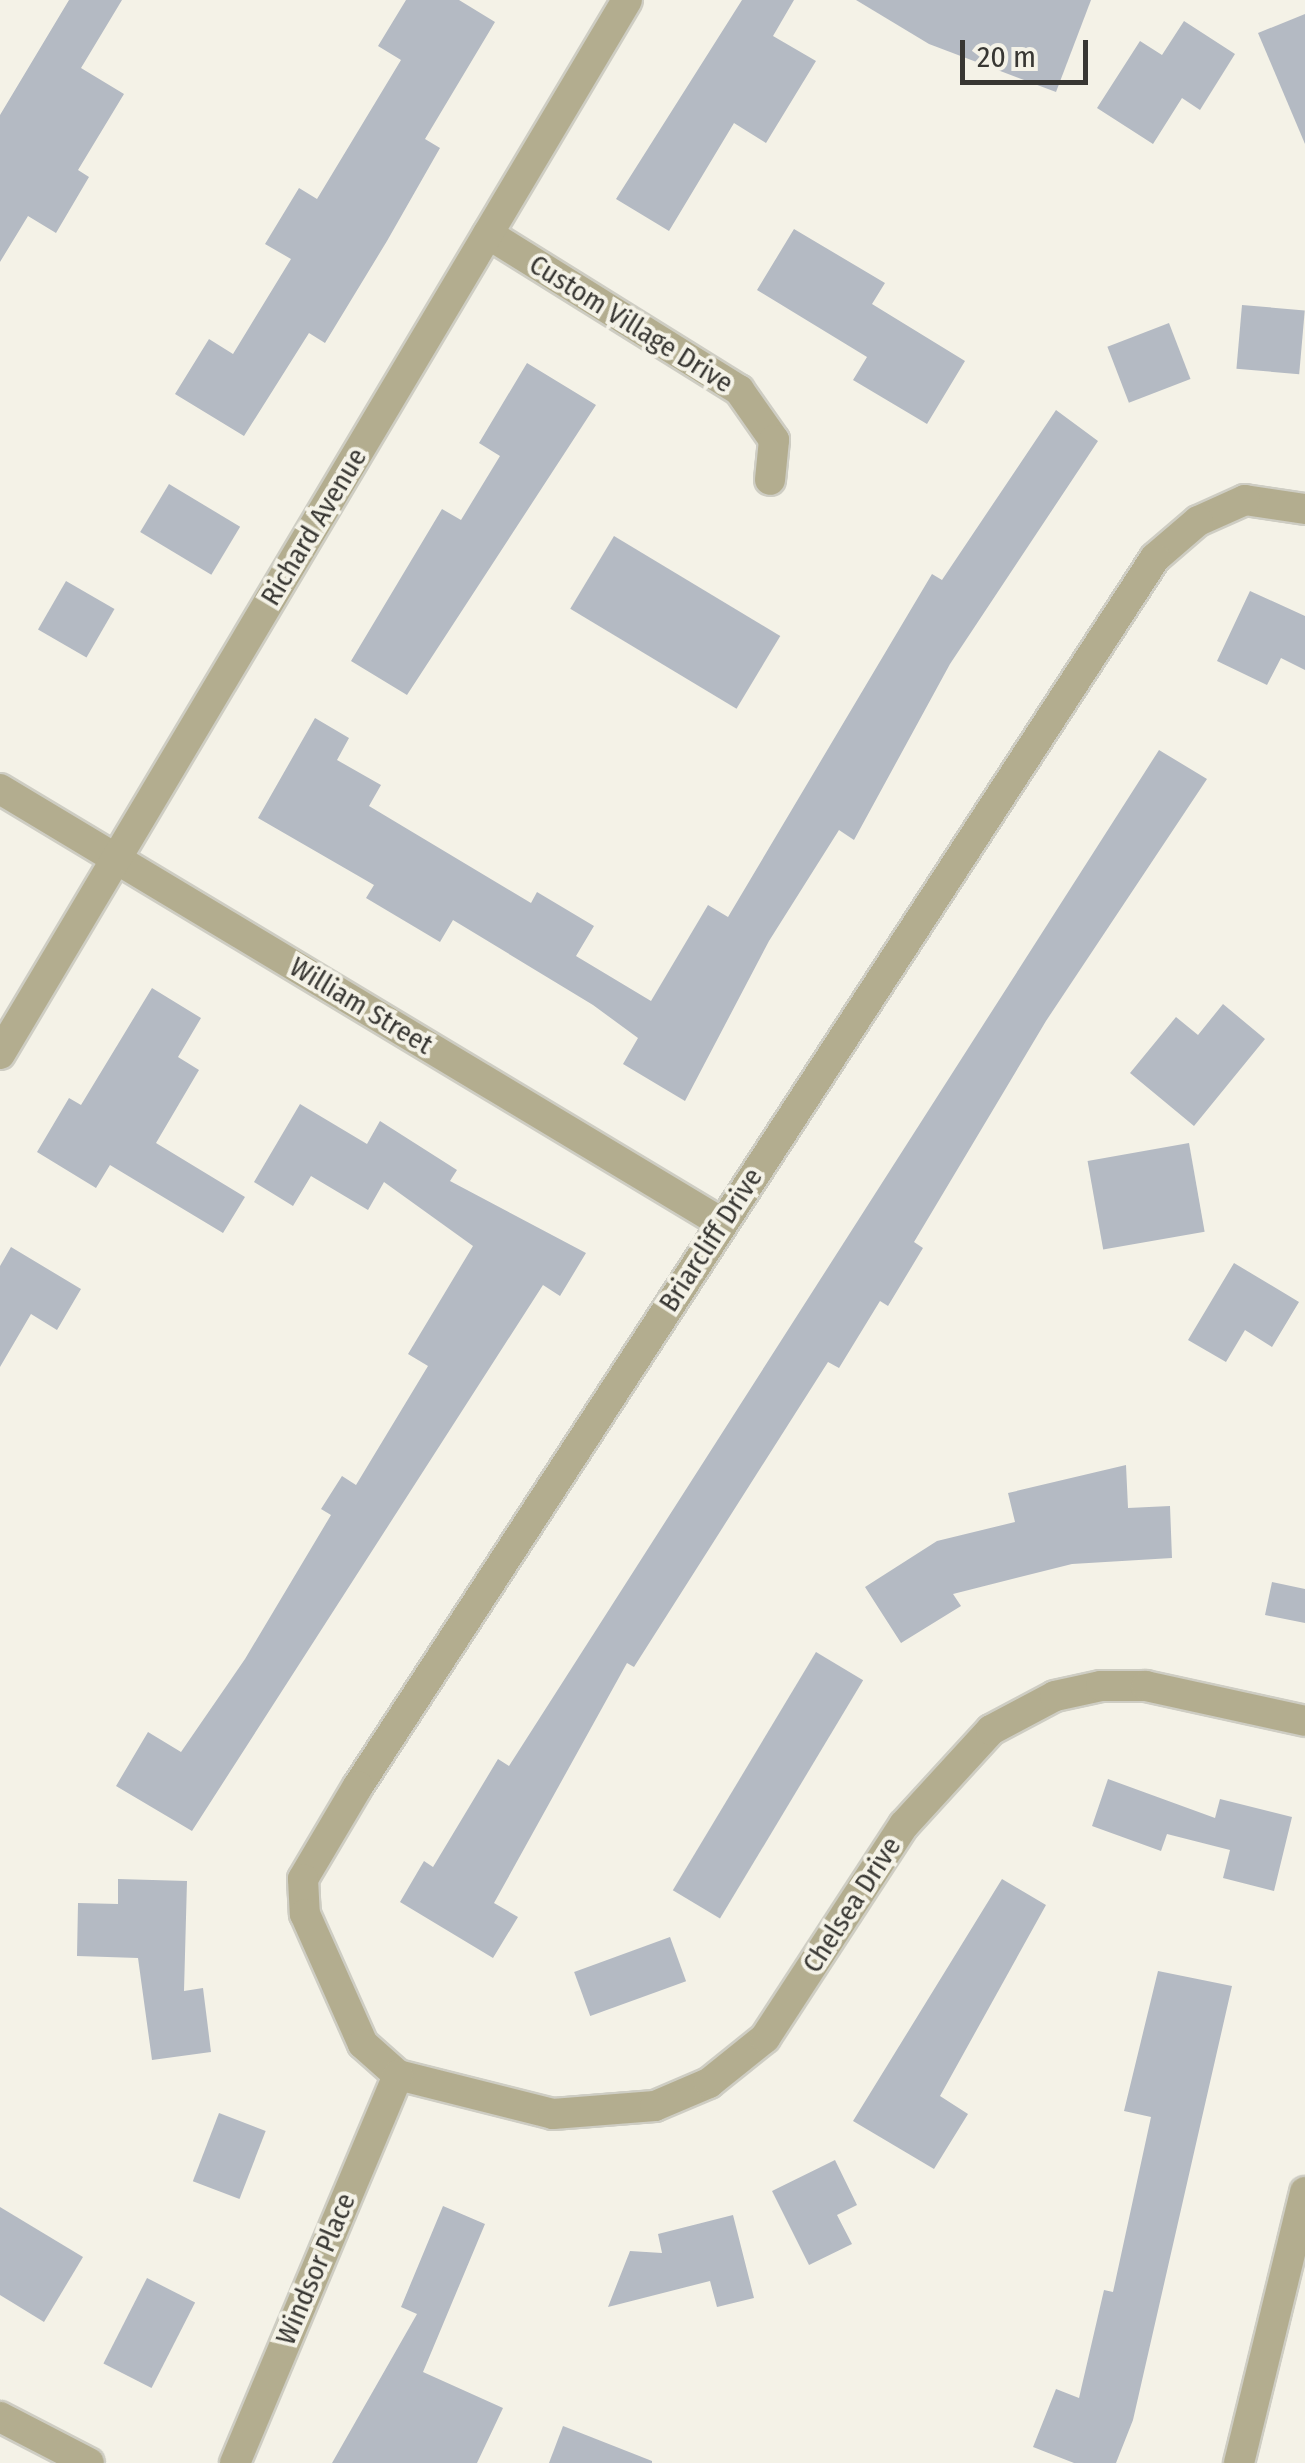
<!DOCTYPE html>
<html>
<head>
<meta charset="utf-8">
<style>
	body { margin:0 }
	#map { position:relative; width:1305px; height:2463px; overflow:hidden; background:#f4f2e7; font-family:"Fira Sans Condensed",sans-serif }
	div>[style] { position:absolute }
	[style*='--x'] { left:calc(var(--x)*1px); top:calc(var(--y)*1px); width:calc(var(--w)*1px); rotate:calc(var(--a)*1deg) }
	.building>* { inset:0; background:#b4bac3; transform-origin:0 0 }
	.roads { filter:drop-shadow(2px 0 #cecdc3) drop-shadow(-2px 0 #cecdc3) drop-shadow(0 2px #cecdc3) drop-shadow(0 -2px #cecdc3) }
	.minor>* { height:30px; margin:-15px; padding:0 15px; transform-origin:15px; border-radius:15px; background:#b3ad8f }
	span { translate:-50% -50%; white-space:nowrap; text-align:center; line-height:1.15; -webkit-text-stroke:8px #f4f2e7; paint-order:stroke }
	.street-label { font-size:28px; color:#383733 }
	.scale { position:absolute; left:960px; top:40px; width:128px; height:45px; box-sizing:border-box; border:5px solid #383733; border-top:0; padding-left:12px; font-size:30px; line-height:35px; white-space:nowrap; color:#383733; -webkit-text-stroke:8px #f4f2e7; paint-order:stroke }
</style>
</head>
<body>
<div id="map">
	<div class="building">
		<div style="clip-path:polygon(69px 0,122px 0,81px 68px,124px 94px,78px 170px,89px 177px,56px 233px,28px 216px,0 262px,0 115px)"></div>
		<div style="clip-path:polygon(406px 0,459px 0,495px 22px,425px 139px,440px 148px,387px 241px,325px 343px,309px 333px,244px 436px,175px 394px,209px 339px,233px 354px,291px 259px,265px 244px,299px 188px,317px 199px,401px 60px,378px 46px)"></div>
		<div style="clip-path:polygon(742px 0,794px 0,773px 36px,816px 61px,766px 143px,734px 123px,669px 231px,616px 199px)"></div>
		<div style="clip-path:polygon(856px 0,1091px 0,1056px 92px,929px 44px)"></div>
		<div style="clip-path:polygon(1305px 14px,1305px 144px,1258px 33px)"></div>
		<div style="clip-path:polygon(1184px 21px,1235px 54px,1200px 110px,1182px 98px,1153px 144px,1097px 108px,1140px 41px,1162px 55px)"></div>
		<div style="clip-path:polygon(794px 229px,885px 283px,872px 304px,965px 361px,927px 424px,853px 380px,867px 357px,757px 290px)"></div>
		<div style="left:1242px;top:305px;width:63px;height:64px;rotate:5deg"></div>
		<div style="left:1169px;top:323px;width:60px;height:66px;rotate:69deg"></div>
		<div style="clip-path:polygon(527px 363px,596px 405px,407px 695px,351px 661px,442px 509px,461px 520px,500px 456px,479px 443px)"></div>
		<div style="clip-path:polygon(1056px 410px,1098px 441px,950px 664px,854px 840px,839px 830px,769px 941px,685px 1101px,623px 1064px,638px 1038px,593px 1005px,453px 920px,440px 942px,366px 898px,374px 885px,258px 818px,315px 718px,349px 738px,337px 760px,381px 785px,369px 806px,531px 903px,537px 892px,594px 926px,576px 956px,651px 1001px,708px 905px,728px 917px,932px 574px,942px 580px)"></div>
		<div style="left:169px;top:484px;width:83px;height:56px;rotate:31deg"></div>
		<div style="left:614px;top:536px;width:194px;height:85px;rotate:31deg"></div>
		<div style="left:66px;top:581px;width:56px;height:56px;rotate:30deg"></div>
		<div style="clip-path:polygon(1250px 591px,1305px 616px,1305px 670px,1281px 658px,1267px 685px,1217px 661px)"></div>
		<div style="clip-path:polygon(1159px 750px,1207px 779px,1046px 1021px,914px 1242px,923px 1248px,888px 1306px,880px 1301px,839px 1368px,828px 1362px,634px 1667px,627px 1663px,494px 1903px,518px 1917px,493px 1958px,400px 1902px,424px 1861px,433px 1867px,498px 1759px,509px 1766px)"></div>
		<div style="clip-path:polygon(152px 988px,201px 1018px,178px 1057px,199px 1070px,156px 1143px,245px 1197px,223px 1233px,110px 1165px,96px 1188px,37px 1152px,69px 1098px,81px 1105px)"></div>
		<div style="clip-path:polygon(1223px 1004px,1265px 1039px,1194px 1126px,1130px 1073px,1176px 1017px,1198px 1035px)"></div>
		<div style="clip-path:polygon(300px 1104px,367px 1144px,380px 1121px,457px 1170px,450px 1181px,586px 1253px,560px 1296px,543px 1285px,192px 1831px,116px 1786px,148px 1732px,181px 1752px,245px 1659px,331px 1515px,321px 1509px,342px 1476px,356px 1485px,428px 1366px,408px 1354px,473px 1246px,384px 1182px,368px 1210px,311px 1176px,293px 1206px,254px 1182px)"></div>
		<div style="left:1189px;top:1143px;width:90px;height:103px;rotate:80deg"></div>
		<div style="clip-path:polygon(11px 1247px,81px 1289px,57px 1330px,31px 1314px,0 1367px,0 1266px)"></div>
		<div style="clip-path:polygon(1234px 1263px,1299px 1302px,1272px 1347px,1245px 1330px,1226px 1362px,1188px 1340px)"></div>
		<div style="clip-path:polygon(1126px 1465px,1128px 1508px,1170px 1506px,1172px 1558px,1072px 1564px,953px 1594px,961px 1606px,901px 1643px,865px 1587px,937px 1541px,1015px 1522px,1008px 1493px)"></div>
		<div style="clip-path:polygon(1272px 1582px,1305px 1589px,1305px 1623px,1265px 1615px)"></div>
		<div style="left:816px;top:1652px;width:55px;height:278px;rotate:31deg"></div>
		<div style="clip-path:polygon(1108px 1779px,1215px 1818px,1220px 1799px,1292px 1817px,1274px 1891px,1223px 1878px,1230px 1850px,1167px 1834px,1161px 1851px,1092px 1826px)"></div>
		<div style="clip-path:polygon(118px 1879px,187px 1881px,184px 1991px,203px 1988px,211px 2052px,152px 2060px,138px 1958px,77px 1956px,78px 1903px,118px 1904px)"></div>
		<div style="clip-path:polygon(1002px 1879px,1046px 1905px,940px 2096px,968px 2114px,934px 2169px,853px 2121px)"></div>
		<div style="left:670px;top:1937px;width:47px;height:102px;rotate:70deg"></div>
		<div style="clip-path:polygon(1158px 1971px,1232px 1986px,1133px 2420px,1116px 2463px,1074px 2463px,1033px 2447px,1056px 2389px,1079px 2398px,1104px 2290px,1113px 2292px,1151px 2117px,1124px 2111px)"></div>
		<div style="left:219px;top:2113px;width:50px;height:73px;rotate:21deg"></div>
		<div style="clip-path:polygon(835px 2160px,857px 2205px,837px 2215px,852px 2244px,809px 2265px,772px 2191px)"></div>
		<div style="clip-path:polygon(443px 2206px,485px 2224px,423px 2372px,503px 2408px,477px 2463px,332px 2463px,417px 2314px,401px 2307px)"></div>
		<div style="clip-path:polygon(0 2207px,83px 2257px,44px 2322px,0 2295px)"></div>
		<div style="clip-path:polygon(733px 2215px,754px 2298px,717px 2307px,710px 2281px,608px 2307px,630px 2251px,662px 2253px,658px 2234px)"></div>
		<div style="left:147px;top:2278px;width:54px;height:96px;rotate:27deg"></div>
		<div style="clip-path:polygon(563px 2426px,652px 2461px,652px 2463px,549px 2463px)"></div>
	</div>
	<div class="roads">
		<div class="minor">
			<div style="--x:488;--y:234;--w:296;--a:31.9"></div>
			<div style="--x:739;--y:390;--w:61;--a:55"></div>
			<div style="--x:774;--y:440;--w:40;--a:95.7"></div>
			<div style="--x:1305;--y:509;--w:61;--a:-171.5"></div>
			<div style="--x:1245;--y:500;--w:51;--a:155.9"></div>
			<div style="--x:1198;--y:521;--w:57;--a:139.3"></div>
			<div style="--x:1155;--y:558;--w:1464;--a:122.98"></div>
			<div style="--x:358;--y:1786;--w:108;--a:120.6"></div>
			<div style="--x:303;--y:1879;--w:35;--a:87"></div>
			<div style="--x:305;--y:1914;--w:142;--a:66"></div>
			<div style="--x:363;--y:2044;--w:47;--a:41.5"></div>
			<div style="--x:398;--y:2075;--w:160;--a:14.1"></div>
			<div style="--x:553;--y:2114;--w:102;--a:-4.5"></div>
			<div style="--x:655;--y:2106;--w:59;--a:-23.1"></div>
			<div style="--x:709;--y:2083;--w:72;--a:-38.8"></div>
			<div style="--x:765;--y:2038;--w:254;--a:-56.9"></div>
			<div style="--x:904;--y:1825;--w:129;--a:-47.5"></div>
			<div style="--x:991;--y:1730;--w:72;--a:-28"></div>
			<div style="--x:1055;--y:1696;--w:47;--a:-12.3"></div>
			<div style="--x:1101;--y:1686;--w:45;--a:0"></div>
			<div style="--x:1146;--y:1686;--w:163;--a:12.4"></div>
			<div style="--x:0;--y:789;--w:842;--a:31.01"></div>
			<div style="--x:0;--y:1054;--w:1226;--a:-59.25"></div>
			<div style="--x:0;--y:2417;--w:100;--a:27.3"></div>
			<div style="--x:235;--y:2463;--w:421;--a:-67.2"></div>
			<div style="--x:1239;--y:2463;--w:279;--a:-76.3"></div>
		</div>
	</div>
	<div class="street-label">
		<span style="left:631px;top:324px;rotate:32deg">Custom Village Drive</span>
		<span style="left:314px;top:527px;rotate:-59deg">Richard Avenue</span>
		<span style="left:361px;top:1006px;rotate:31deg">William Street</span>
		<span style="left:711px;top:1240px;rotate:-57deg">Briarcliff Drive</span>
		<span style="left:852px;top:1905px;rotate:-57deg">Chelsea Drive</span>
		<span style="left:316px;top:2269px;rotate:-67deg">Windsor Place</span>
	</div>
	<div class="scale">20 m</div>
</div>
</body>
</html>
